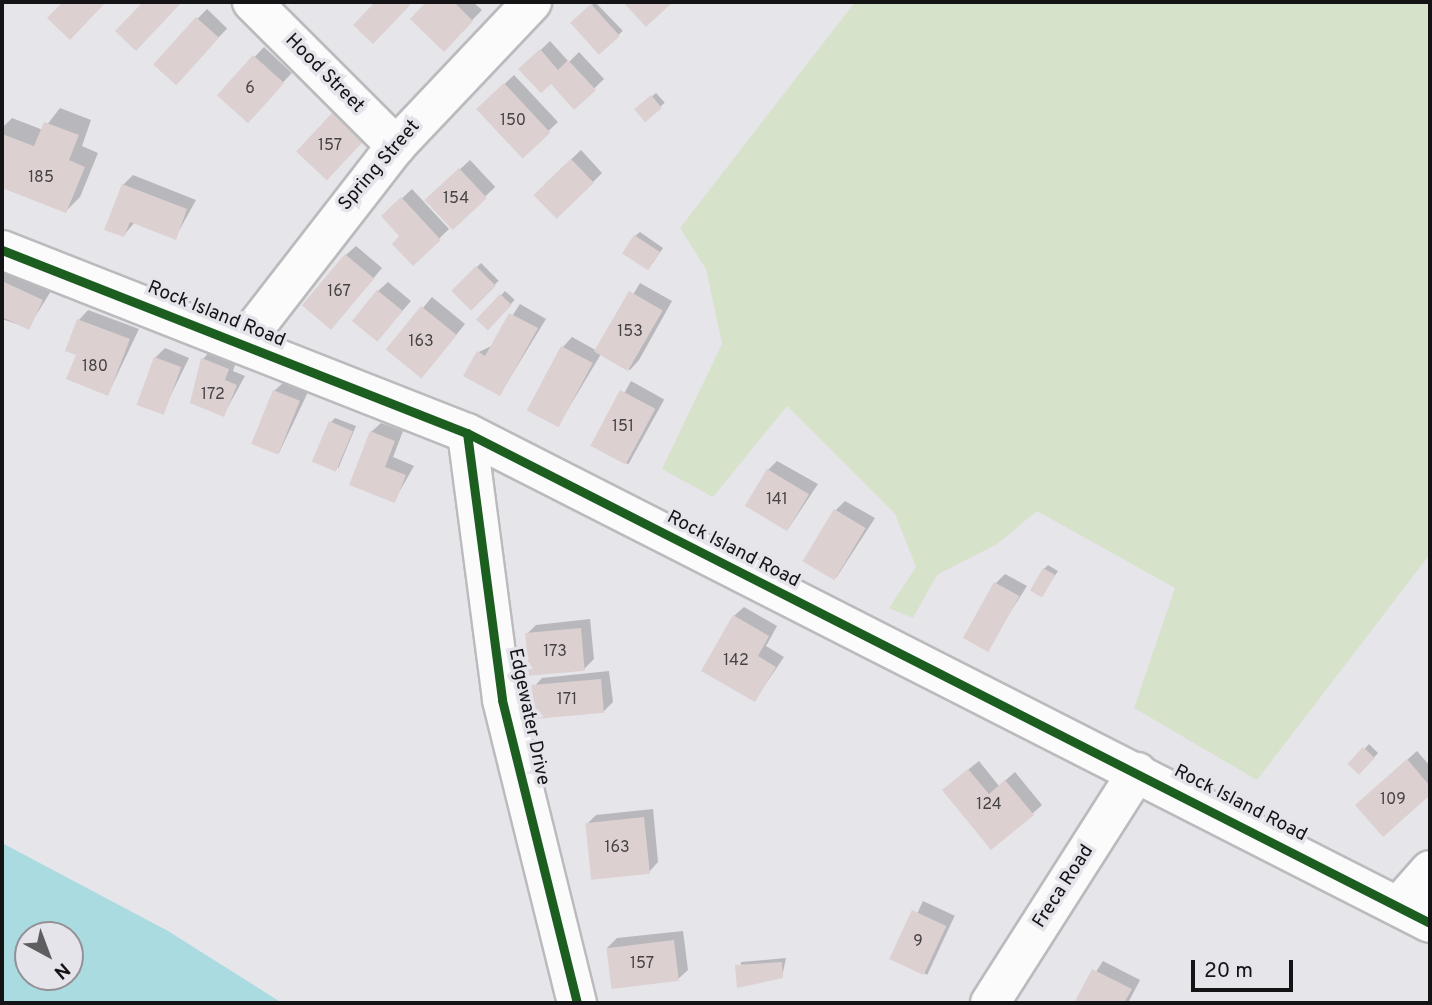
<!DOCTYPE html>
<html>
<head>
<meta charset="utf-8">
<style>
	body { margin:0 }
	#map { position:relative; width:1432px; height:1005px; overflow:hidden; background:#e6e5ea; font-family:Overpass,sans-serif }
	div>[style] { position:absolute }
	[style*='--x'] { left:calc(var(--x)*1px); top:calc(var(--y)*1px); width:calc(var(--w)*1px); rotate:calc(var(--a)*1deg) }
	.green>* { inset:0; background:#d7e2cb }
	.water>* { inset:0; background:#a9dbe1 }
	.shadow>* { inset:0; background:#0003; transform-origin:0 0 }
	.building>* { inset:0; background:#dcd0d0; transform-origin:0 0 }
	.roads { filter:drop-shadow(2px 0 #bbbabd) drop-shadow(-2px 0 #bbbabd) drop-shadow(0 2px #bbbabd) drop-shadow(0 -2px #bbbabd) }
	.minor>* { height:38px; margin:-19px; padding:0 19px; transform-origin:19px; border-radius:19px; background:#fbfbfc }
	.cycleway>* { height:9px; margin:-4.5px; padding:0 4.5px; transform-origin:4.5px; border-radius:4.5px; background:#1b5e20 }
	span { translate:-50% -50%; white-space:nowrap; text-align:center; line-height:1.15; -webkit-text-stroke:7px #e5e4eb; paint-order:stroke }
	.number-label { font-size:16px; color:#464344 }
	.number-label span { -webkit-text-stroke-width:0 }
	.street-label { font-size:19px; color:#141416 }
	.frame { position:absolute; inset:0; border:4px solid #141416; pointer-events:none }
	.north { position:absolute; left:14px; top:921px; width:70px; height:70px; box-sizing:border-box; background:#e5e4eb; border:2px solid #919196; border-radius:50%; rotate:139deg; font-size:19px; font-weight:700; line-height:28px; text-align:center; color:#141416 }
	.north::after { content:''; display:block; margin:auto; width:24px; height:32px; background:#5e5d60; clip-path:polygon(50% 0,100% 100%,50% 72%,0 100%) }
	.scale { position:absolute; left:1191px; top:960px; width:102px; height:32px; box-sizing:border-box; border:4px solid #141416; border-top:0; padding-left:9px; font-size:21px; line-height:24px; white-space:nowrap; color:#141416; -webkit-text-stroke:5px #e5e4eb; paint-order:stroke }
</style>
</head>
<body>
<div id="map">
	<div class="green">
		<div style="clip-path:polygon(855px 2px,1430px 2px,1430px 554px,1257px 780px,1134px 708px,1175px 588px,1037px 511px,997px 544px,937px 575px,913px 618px,889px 608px,916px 567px,895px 514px,787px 406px,713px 497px,662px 469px,722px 344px,706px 269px,680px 228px)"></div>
	</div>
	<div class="water">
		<div style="clip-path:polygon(evenodd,2px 843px,168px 931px,282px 1003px,2px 1003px,2px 843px,28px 935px,70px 935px,70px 977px,28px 977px,28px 935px)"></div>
	</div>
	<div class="shadow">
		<div style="clip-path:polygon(145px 2px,181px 2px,136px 48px,118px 31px)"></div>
		<div style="clip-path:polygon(429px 2px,473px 2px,482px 10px,444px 49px,412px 19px)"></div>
		<div style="left:595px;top:2px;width:40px;height:30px;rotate:46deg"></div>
		<div style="left:207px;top:9px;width:28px;height:76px;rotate:44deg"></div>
		<div style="clip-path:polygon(550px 41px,569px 62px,579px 52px,604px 79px,574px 108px,551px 82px,521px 69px)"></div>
		<div style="left:264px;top:47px;width:38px;height:66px;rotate:43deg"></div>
		<div style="clip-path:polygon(514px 75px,558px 122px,522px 156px,488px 100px)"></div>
		<div style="left:656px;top:93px;width:13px;height:25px;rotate:48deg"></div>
		<div style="clip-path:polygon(60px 108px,91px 120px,82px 146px,98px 153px,80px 197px,66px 211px,2px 187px,2px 128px,12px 118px,43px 130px)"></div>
		<div style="clip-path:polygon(581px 150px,602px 173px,593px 182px,544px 185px)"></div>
		<div style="left:470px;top:160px;width:37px;height:59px;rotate:47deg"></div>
		<div style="clip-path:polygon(133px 175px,196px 200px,175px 238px,135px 222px,124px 235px,123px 185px)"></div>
		<div style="clip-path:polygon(412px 189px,449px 229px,413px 264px,402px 236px,383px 216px)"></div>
		<div style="clip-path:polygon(640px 232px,663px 248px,652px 264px,635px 236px)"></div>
		<div style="clip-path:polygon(356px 246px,382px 268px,341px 317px,346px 255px)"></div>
		<div style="left:481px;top:263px;width:25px;height:39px;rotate:45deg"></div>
		<div style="clip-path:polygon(2px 267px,51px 291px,28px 328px,2px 319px)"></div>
		<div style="clip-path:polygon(388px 282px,411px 301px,377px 340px,378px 291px)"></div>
		<div style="clip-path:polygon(640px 283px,672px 301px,639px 360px,630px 370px,601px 354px,558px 426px,528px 410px,563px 347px,572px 337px,599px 352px)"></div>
		<div style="left:505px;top:291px;width:13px;height:40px;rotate:42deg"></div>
		<div style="clip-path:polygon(432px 297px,465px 324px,430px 367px,388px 350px)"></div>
		<div style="clip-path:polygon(520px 304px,546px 319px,500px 394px,479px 352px,493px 345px)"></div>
		<div style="clip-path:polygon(88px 310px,139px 329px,108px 394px,78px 354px,79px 320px)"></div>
		<div style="clip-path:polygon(165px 348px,189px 358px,162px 413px,155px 358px)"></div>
		<div style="clip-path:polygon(212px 349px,237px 359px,233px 371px,245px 376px,224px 414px,192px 402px,203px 359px)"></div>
		<div style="left:631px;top:381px;width:38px;height:74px;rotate:29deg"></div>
		<div style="clip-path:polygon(284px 382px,308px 392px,279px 453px,274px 391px)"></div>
		<div style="clip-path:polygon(335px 418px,356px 426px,338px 469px,331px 422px)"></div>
		<div style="clip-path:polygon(381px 423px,403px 431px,393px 457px,414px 466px,394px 501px,371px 432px)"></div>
		<div style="clip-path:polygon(777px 461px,818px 484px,788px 529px,768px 470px)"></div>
		<div style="clip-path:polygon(845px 501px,875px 518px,836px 578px,836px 510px)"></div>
		<div style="clip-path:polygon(1048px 565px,1058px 571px,1042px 595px,1044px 569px)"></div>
		<div style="clip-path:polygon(1005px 574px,1027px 586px,986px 650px,996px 583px)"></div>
		<div style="clip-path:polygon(744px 607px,777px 626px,766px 646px,784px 657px,755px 700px,734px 616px)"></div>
		<div style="clip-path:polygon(590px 619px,594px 659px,584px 669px,527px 634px,536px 625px)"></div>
		<div style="clip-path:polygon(609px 671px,613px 702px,603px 712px,533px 688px,542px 678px)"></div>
		<div style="clip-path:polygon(1369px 744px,1378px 753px,1364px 769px,1350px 765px)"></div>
		<div style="clip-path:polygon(1417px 751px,1430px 766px,1430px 793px,1383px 834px,1367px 796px)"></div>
		<div style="clip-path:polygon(979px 761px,999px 786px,1015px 772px,1042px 805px,1032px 814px,954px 781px)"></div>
		<div style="clip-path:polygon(653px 809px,658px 862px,649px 872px,587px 824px,596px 815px)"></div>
		<div style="left:923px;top:901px;width:35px;height:65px;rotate:25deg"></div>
		<div style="clip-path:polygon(683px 931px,688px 970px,678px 979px,607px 948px,617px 938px)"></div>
		<div style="clip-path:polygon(786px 958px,782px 977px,739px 986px,741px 962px)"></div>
		<div style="clip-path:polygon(1103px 961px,1140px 980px,1128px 1003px,1076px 1003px)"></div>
	</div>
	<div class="building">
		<div style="clip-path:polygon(63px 2px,106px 2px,70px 40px,47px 18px)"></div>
		<div style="clip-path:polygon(143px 2px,181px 3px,136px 51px,115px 31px)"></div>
		<div style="clip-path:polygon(375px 2px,413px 2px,373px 44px,353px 25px)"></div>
		<div style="clip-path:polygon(426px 2px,454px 2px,473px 21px,444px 52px,410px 19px)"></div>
		<div style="clip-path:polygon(623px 2px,673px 2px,646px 27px)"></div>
		<div style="left:591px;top:4px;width:43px;height:28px;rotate:48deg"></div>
		<div style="left:196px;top:17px;width:31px;height:64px;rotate:42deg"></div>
		<div style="clip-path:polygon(540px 49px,558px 70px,568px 60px,596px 90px,574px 110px,551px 84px,541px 93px,518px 69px)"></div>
		<div style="left:253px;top:55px;width:42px;height:54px;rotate:42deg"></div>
		<div style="left:504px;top:83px;width:68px;height:38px;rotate:47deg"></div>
		<div style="left:651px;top:95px;width:17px;height:22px;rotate:50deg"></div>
		<div style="left:333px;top:112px;width:42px;height:54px;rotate:43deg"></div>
		<div style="clip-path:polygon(44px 122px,79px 135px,69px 160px,85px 167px,66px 213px,2px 188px,2px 134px,34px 146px)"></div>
		<div style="left:571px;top:159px;width:33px;height:52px;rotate:46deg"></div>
		<div style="left:459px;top:168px;width:41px;height:47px;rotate:47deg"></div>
		<div style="clip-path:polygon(122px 184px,187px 209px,176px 240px,130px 222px,124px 237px,104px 230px)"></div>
		<div style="clip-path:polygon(401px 197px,441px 240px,413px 266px,392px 244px,399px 236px,381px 216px)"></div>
		<div style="left:634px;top:235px;width:31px;height:22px;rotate:33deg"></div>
		<div style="left:345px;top:254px;width:38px;height:67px;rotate:40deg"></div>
		<div style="left:476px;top:266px;width:28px;height:35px;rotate:45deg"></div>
		<div style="clip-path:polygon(2px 281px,43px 300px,29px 330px,2px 317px)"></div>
		<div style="left:377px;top:290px;width:33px;height:40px;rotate:39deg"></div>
		<div style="left:629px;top:291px;width:39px;height:70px;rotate:30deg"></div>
		<div style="left:500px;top:294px;width:16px;height:35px;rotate:43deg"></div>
		<div style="left:421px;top:306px;width:46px;height:56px;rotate:39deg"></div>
		<div style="clip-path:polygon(509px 313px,538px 328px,500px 396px,463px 376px,477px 351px,485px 356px)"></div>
		<div style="clip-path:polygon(77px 319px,130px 339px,108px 396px,66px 379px,76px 355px,65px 351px)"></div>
		<div style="left:561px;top:346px;width:36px;height:73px;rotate:28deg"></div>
		<div style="left:154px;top:357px;width:29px;height:51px;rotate:20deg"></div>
		<div style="clip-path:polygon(201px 358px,229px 369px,225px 380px,237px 385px,224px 417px,190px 403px)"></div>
		<div style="left:273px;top:390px;width:29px;height:58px;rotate:22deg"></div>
		<div style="left:620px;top:390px;width:40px;height:63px;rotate:28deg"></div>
		<div style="left:329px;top:421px;width:26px;height:44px;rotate:23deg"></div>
		<div style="clip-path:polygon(370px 431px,395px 441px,385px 467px,406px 475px,395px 503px,349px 485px)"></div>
		<div style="left:767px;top:469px;width:49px;height:43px;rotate:31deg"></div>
		<div style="left:834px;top:509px;width:37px;height:61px;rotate:31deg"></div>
		<div style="left:1043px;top:568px;width:14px;height:26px;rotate:30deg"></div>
		<div style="left:994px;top:582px;width:29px;height:64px;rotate:29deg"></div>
		<div style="clip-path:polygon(733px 615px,769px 636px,758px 656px,776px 667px,755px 702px,701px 671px)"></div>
		<div style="left:581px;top:628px;width:43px;height:56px;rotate:85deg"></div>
		<div style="left:601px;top:679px;width:34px;height:70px;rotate:85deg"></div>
		<div style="left:1363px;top:747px;width:16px;height:23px;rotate:43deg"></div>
		<div style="clip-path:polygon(1407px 759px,1430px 786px,1430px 795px,1383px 837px,1355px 805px)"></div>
		<div style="clip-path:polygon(968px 769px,989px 794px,1005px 780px,1034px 815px,991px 850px,942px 790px)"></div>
		<div style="left:644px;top:817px;width:57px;height:59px;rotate:84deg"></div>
		<div style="left:912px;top:910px;width:38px;height:54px;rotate:25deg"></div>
		<div style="left:674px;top:940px;width:41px;height:68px;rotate:83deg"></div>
		<div style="clip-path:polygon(782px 962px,783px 978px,737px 988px,735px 965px)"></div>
		<div style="clip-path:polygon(1092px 969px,1132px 989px,1124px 1003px,1074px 1003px)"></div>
	</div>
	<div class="roads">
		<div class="minor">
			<div style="--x:252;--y:2;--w:204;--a:45"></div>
			<div style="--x:2;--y:250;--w:500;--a:21.5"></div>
			<div style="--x:467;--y:433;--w:1080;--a:26.97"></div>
			<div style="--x:243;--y:343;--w:249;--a:-52.2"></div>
			<div style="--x:396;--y:146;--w:198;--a:-46.6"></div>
			<div style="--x:467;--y:433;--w:269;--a:82.5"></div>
			<div style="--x:502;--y:700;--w:312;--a:76.1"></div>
			<div style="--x:1400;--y:904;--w:45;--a:-48.6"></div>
			<div style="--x:990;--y:1003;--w:274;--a:-57.5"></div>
		</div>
	</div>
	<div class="cycleway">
		<div style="--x:2;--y:250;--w:500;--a:21.5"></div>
		<div style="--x:467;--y:433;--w:1080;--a:26.97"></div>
		<div style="--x:467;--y:433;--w:269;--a:82.5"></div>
		<div style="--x:502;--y:700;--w:312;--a:76.1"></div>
	</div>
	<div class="number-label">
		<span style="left:250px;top:89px">6</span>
		<span style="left:513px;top:121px">150</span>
		<span style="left:330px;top:146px">157</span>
		<span style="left:41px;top:178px">185</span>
		<span style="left:456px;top:199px">154</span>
		<span style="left:339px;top:292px">167</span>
		<span style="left:630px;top:332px">153</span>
		<span style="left:421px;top:342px">163</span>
		<span style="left:95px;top:367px">180</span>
		<span style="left:213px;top:395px">172</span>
		<span style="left:623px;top:427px">151</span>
		<span style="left:777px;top:500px">141</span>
		<span style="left:555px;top:652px">173</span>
		<span style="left:736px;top:661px">142</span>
		<span style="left:567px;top:700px">171</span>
		<span style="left:1393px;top:800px">109</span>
		<span style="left:989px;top:805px">124</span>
		<span style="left:617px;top:848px">163</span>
		<span style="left:918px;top:942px">9</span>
		<span style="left:642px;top:964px">157</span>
	</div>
	<div class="street-label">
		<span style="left:324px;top:74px;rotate:45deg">Hood Street</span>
		<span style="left:380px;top:166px;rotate:-49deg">Spring Street</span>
		<span style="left:216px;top:315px;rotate:22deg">Rock Island Road</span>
		<span style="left:733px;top:550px;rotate:27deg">Rock Island Road</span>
		<span style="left:528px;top:717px;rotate:78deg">Edgewater Drive</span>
		<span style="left:1240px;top:804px;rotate:27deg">Rock Island Road</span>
		<span style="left:1064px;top:887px;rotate:-57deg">Freca Road</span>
	</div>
	<div class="frame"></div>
	<div class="north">N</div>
	<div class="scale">20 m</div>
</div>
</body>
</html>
